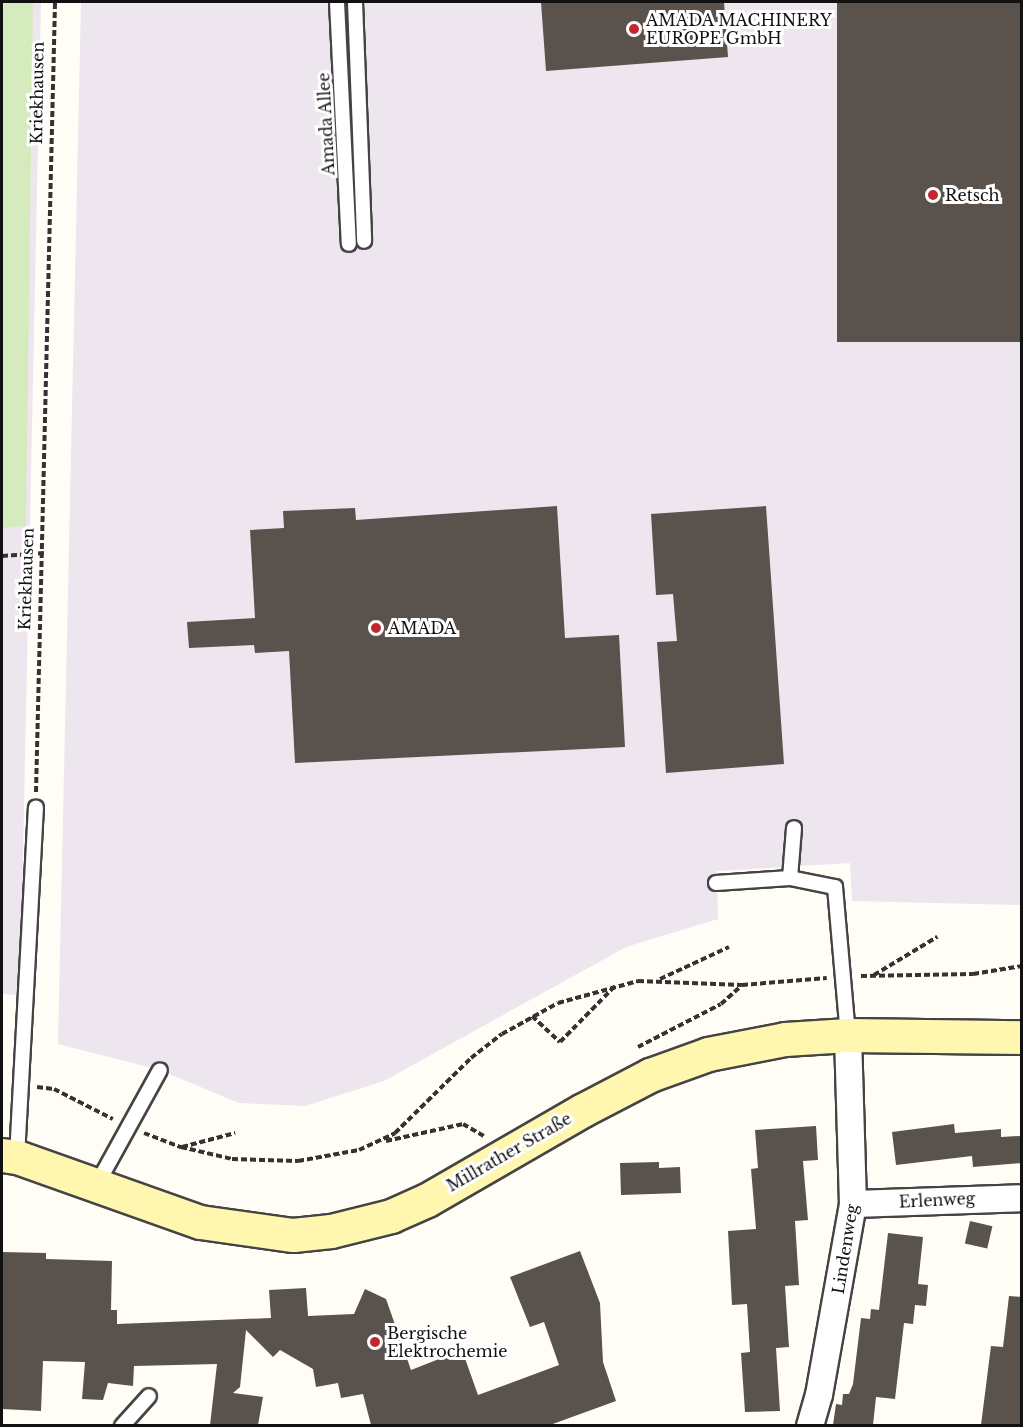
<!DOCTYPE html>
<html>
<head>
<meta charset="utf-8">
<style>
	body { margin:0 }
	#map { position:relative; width:1023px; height:1427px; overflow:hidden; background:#fffdf5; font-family:"Libre Baskerville",serif }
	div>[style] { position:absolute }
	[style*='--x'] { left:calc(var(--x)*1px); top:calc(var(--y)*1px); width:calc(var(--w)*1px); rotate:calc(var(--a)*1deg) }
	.industrial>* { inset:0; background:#eee6ef }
	.green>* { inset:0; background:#d5ebbd }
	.building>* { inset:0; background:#5a524d; transform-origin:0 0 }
	.path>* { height:4px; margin-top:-2px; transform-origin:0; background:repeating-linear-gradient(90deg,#333 0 6px,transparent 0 9px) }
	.roads { filter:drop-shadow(2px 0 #444) drop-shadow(-2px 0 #444) drop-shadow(0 2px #444) drop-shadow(0 -2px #444) }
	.service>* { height:14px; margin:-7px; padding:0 7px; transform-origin:7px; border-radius:7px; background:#fff }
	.minor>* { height:26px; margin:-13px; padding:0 13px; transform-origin:13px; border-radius:13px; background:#fff }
	.secondary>* { height:33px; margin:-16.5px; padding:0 16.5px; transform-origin:16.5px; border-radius:16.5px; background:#fff6b0 }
	.dots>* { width:16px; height:16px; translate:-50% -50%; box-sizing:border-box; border:3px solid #fff; border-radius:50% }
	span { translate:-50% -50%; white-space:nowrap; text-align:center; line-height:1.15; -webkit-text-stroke:6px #fff; paint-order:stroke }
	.poi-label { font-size:16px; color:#111 }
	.left { translate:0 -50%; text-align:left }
	.street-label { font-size:16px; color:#111 }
	.frame { position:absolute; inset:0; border:3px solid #111; pointer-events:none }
</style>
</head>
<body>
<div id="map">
	<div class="industrial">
		<div style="clip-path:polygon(2px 2px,41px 2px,20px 995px,2px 994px)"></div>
		<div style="clip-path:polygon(81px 2px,1021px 2px,1021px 905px,852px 901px,850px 863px,717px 871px,718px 919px,626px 947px,384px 1081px,305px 1106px,239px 1103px,160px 1070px,58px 1044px)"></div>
	</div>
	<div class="green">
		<div style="clip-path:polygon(2px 2px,33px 2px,26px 526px,2px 528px)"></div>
	</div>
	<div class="building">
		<div style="clip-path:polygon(541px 2px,724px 2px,728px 57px,546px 71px)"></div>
		<div style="left:837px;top:2px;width:185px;height:340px"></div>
		<div style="clip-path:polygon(557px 506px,565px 638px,619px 635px,625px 747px,295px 763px,289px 651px,255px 653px,254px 645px,189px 648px,187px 622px,255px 618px,250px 530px,284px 528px,283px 511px,355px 508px,356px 520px)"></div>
		<div style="clip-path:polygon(766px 506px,784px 764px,666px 773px,657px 642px,677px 641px,673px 594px,656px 595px,651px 514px)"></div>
		<div style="clip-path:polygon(954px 1124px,955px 1133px,1001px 1129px,1001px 1137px,1020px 1136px,1022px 1163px,973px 1167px,972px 1156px,896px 1165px,892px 1132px)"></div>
		<div style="clip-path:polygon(816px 1126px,818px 1160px,803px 1161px,808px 1220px,795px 1221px,799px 1285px,785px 1286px,789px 1347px,776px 1348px,780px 1411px,745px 1412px,741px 1353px,750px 1352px,747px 1304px,732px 1305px,728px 1231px,756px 1229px,751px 1169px,758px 1168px,755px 1130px)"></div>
		<div style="clip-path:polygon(659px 1162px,659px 1168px,680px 1167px,681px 1193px,621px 1195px,620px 1163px)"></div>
		<div style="left:970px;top:1221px;width:23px;height:23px;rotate:13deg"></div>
		<div style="clip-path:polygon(888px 1233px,923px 1237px,918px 1284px,928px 1285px,926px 1306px,915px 1305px,913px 1324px,904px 1323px,895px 1399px,876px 1397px,873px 1425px,833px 1425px,836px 1404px,842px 1405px,843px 1394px,849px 1394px,853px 1384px,861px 1318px,870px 1319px,871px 1309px,879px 1310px)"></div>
		<div style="clip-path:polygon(580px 1251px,600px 1303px,603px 1362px,616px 1401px,550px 1425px,371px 1425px,363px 1394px,341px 1398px,338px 1383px,316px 1387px,313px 1369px,280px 1350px,273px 1357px,246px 1330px,240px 1387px,233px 1393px,263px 1397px,258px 1425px,210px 1425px,217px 1364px,134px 1366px,133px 1386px,108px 1383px,103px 1400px,82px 1399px,85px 1362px,43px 1361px,41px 1411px,2px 1409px,2px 1252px,46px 1253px,46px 1259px,112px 1261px,111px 1310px,117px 1310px,117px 1324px,271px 1318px,269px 1290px,306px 1288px,308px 1316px,354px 1314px,365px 1289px,386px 1299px,411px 1370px,462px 1350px,478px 1395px,559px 1365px,544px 1322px,530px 1327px,510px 1277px)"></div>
		<div style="clip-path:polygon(1009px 1296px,1022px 1297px,1022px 1425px,981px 1425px,991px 1346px,1003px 1347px)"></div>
	</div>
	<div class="path">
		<div style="--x:2;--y:556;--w:42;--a:-4.1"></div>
		<div style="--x:36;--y:792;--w:790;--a:-88.62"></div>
		<div style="--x:874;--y:975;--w:74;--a:-31.1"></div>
		<div style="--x:861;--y:976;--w:112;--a:-1"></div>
		<div style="--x:973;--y:974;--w:50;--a:-9.3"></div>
		<div style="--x:660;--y:979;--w:76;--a:-24.9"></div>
		<div style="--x:532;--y:1016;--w:38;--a:43"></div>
		<div style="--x:560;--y:1042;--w:80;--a:-45.5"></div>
		<div style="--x:638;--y:1047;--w:93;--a:-27.4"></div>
		<div style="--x:721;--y:1004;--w:27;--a:-42"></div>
		<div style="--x:37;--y:1087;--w:17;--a:7"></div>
		<div style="--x:54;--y:1089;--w:66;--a:27"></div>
		<div style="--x:144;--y:1133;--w:40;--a:21"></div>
		<div style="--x:181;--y:1147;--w:52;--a:13.2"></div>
		<div style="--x:232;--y:1159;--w:66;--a:1.7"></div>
		<div style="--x:298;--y:1161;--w:62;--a:-10.2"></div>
		<div style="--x:359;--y:1150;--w:40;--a:-25"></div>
		<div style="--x:395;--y:1133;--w:107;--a:-44.6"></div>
		<div style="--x:471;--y:1058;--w:39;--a:-38"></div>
		<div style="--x:502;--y:1034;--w:64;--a:-29"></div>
		<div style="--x:558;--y:1003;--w:83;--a:-15.4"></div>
		<div style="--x:638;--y:981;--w:104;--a:2.2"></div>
		<div style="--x:742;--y:985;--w:85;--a:-4.7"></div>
		<div style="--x:386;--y:1141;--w:79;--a:-12.4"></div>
		<div style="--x:463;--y:1124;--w:24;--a:30"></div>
		<div style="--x:182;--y:1147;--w:55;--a:-14.8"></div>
	</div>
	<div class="roads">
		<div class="service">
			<div style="--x:337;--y:2;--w:242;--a:87.2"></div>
			<div style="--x:355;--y:2;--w:239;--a:87.8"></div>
			<div style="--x:790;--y:878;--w:50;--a:-85.4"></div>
			<div style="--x:716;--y:883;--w:74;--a:-3.9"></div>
			<div style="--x:790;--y:878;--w:46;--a:11.3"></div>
			<div style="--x:835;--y:887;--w:149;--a:85"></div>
			<div style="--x:17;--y:1157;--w:350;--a:-86.9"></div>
			<div style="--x:96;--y:1186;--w:132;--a:-61.1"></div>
			<div style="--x:122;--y:1426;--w:40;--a:-48"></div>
		</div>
		<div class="minor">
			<div style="--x:853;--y:1204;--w:169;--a:-2"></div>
			<div style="--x:810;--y:1426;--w:32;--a:-74"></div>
			<div style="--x:819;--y:1395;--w:194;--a:-79.9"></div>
			<div style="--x:853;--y:1204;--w:169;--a:-91.7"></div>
		</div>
		<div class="secondary">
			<div style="--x:2;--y:1155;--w:15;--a:8"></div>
			<div style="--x:17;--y:1157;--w:194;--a:19.6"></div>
			<div style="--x:200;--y:1222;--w:94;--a:8"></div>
			<div style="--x:293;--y:1235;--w:38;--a:-6"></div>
			<div style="--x:331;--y:1231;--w:62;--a:-14"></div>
			<div style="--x:391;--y:1216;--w:39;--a:-24"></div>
			<div style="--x:427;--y:1200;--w:180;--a:-30"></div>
			<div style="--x:583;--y:1110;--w:76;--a:-27.6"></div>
			<div style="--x:650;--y:1075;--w:62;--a:-19.9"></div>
			<div style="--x:708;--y:1054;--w:78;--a:-11"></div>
			<div style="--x:785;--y:1039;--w:63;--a:-3.6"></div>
			<div style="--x:848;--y:1035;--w:174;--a:0.7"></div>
		</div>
	</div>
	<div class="dots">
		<div style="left:634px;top:29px;background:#c4262e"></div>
		<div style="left:933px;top:195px;background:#c4262e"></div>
		<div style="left:376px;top:628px;background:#c4262e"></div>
		<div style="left:375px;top:1342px;background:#c4262e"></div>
	</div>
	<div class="poi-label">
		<span class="left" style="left:646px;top:29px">AMADA MACHINERY<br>EUROPE GmbH</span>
		<span class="left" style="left:945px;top:195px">Retsch</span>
		<span class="left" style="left:388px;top:628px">AMADA</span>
		<span class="left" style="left:387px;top:1342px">Bergische<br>Elektrochemie</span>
	</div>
	<div class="street-label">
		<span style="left:37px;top:93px;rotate:-89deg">Kriekhausen</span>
		<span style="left:326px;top:124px;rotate:-93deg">Amada Allee</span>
		<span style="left:26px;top:579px;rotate:-88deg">Kriekhausen</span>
		<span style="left:509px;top:1152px;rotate:-30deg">Millrather Straße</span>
		<span style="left:937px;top:1200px;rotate:-3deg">Erlenweg</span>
		<span style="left:845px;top:1249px;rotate:-81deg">Lindenweg</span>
	</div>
	<div class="frame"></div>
</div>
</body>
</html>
